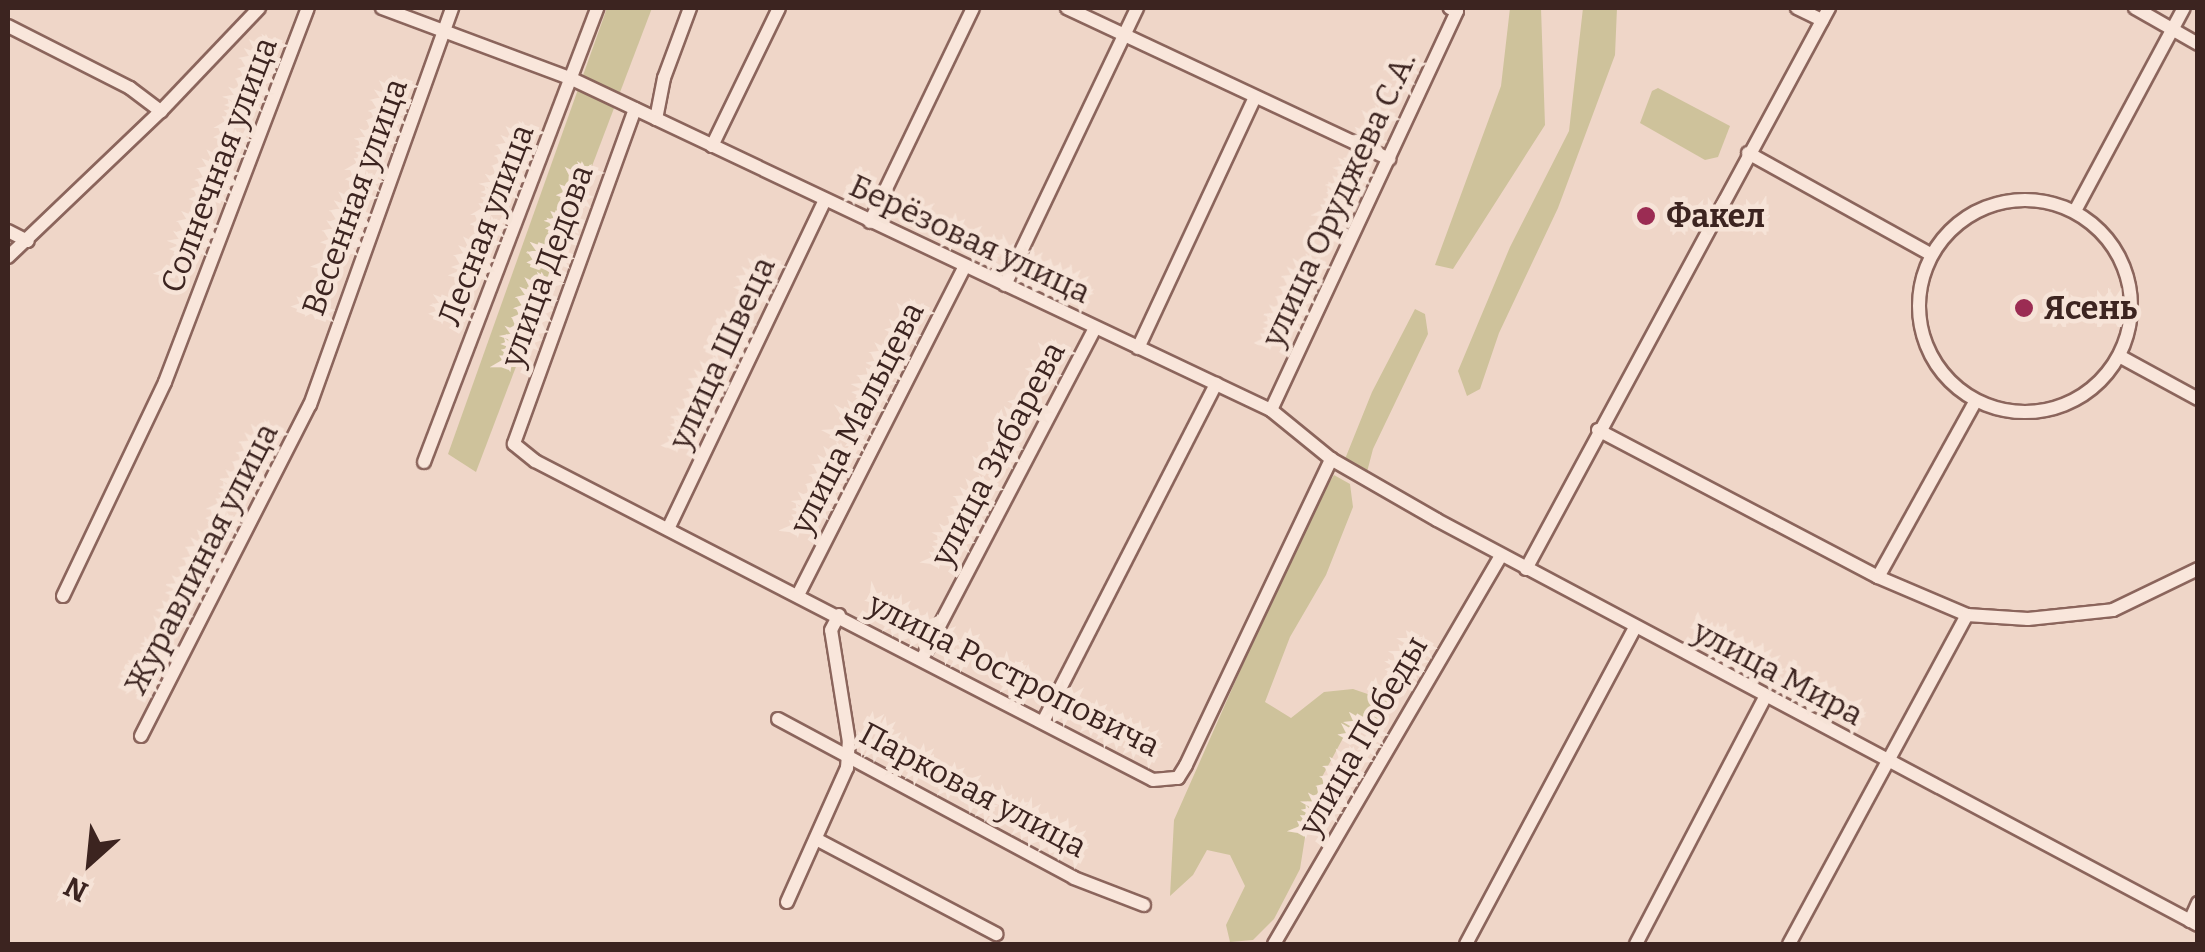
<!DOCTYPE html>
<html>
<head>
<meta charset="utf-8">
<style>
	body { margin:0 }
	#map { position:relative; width:2205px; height:952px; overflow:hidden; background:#efd6c8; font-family:Bitter,serif }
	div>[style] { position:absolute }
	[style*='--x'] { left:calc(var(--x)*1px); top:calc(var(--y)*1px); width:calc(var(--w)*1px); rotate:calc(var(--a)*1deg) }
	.green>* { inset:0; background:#cec29b }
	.roads { filter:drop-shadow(2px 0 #8b655c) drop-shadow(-2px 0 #8b655c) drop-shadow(0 2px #8b655c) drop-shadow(0 -2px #8b655c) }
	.minor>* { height:12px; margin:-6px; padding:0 6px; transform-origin:6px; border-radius:6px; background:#f9e6db }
	.minor>.ring { margin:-6px; padding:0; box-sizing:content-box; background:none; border:12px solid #f9e6db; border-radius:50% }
	.dots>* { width:28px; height:28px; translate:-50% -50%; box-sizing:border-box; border:5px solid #f6e3d7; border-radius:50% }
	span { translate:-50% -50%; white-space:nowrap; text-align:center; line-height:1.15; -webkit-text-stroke:9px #f6e3d7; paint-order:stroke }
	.street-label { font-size:32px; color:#3c2420 }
	.poi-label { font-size:32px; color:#3c2420; font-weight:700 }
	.left { translate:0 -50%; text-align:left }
	.frame { position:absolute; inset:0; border:10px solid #3c2420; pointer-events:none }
	.north { position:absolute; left:40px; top:812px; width:100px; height:100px; -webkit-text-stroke:8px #f6e3d7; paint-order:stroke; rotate:207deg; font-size:28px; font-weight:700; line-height:40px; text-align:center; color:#3c2420 }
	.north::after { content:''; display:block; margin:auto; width:35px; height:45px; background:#3c2420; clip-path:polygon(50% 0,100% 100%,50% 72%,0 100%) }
</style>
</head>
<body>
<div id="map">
	<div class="green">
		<div style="clip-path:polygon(607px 8px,652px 8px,476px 472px,448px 454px)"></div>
		<div style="clip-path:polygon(1510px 8px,1541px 8px,1545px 125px,1453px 269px,1435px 265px,1501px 86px)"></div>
		<div style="clip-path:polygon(1583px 8px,1617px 8px,1615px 55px,1558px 208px,1499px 333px,1480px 389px,1467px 396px,1458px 371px,1510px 247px,1569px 131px)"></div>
		<div style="clip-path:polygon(1658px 88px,1730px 126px,1718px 157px,1705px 160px,1640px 123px,1652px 91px)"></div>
		<div style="clip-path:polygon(1415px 309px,1425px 314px,1428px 334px,1373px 449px,1367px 472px,1345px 459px,1372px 392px)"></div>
		<div style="clip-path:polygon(1334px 475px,1350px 484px,1353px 507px,1326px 575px,1290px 637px,1265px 702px,1291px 718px,1324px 692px,1353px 689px,1388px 701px,1374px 724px,1349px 727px,1322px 777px,1325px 792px,1306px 831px,1300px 869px,1274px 919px,1253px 940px,1230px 942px,1226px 925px,1245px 886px,1230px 855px,1207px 850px,1193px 875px,1170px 896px,1174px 820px,1309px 515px)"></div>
	</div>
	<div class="roads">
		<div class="minor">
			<div style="--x:382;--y:8;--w:203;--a:20.5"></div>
			<div style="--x:572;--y:79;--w:773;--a:25.34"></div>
			<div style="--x:1271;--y:410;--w:77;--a:39.2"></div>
			<div style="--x:1331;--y:459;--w:122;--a:29.9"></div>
			<div style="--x:1437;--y:520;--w:862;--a:28.02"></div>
			<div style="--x:1067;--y:8;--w:356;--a:25.1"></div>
			<div style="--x:1797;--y:8;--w:28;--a:26"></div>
			<div style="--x:2135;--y:8;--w:73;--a:29.7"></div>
			<div style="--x:8;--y:26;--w:137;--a:26.9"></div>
			<div style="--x:130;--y:88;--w:39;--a:37"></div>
			<div style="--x:635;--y:109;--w:356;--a:109.9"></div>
			<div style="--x:514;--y:444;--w:27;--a:39"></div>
			<div style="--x:535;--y:461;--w:695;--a:27.3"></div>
			<div style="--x:1153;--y:780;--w:25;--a:-5"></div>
			<div style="--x:1178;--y:778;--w:15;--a:-58"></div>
			<div style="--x:1186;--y:765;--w:339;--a:-64.6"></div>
			<div style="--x:656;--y:119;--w:42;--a:-79"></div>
			<div style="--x:664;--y:78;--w:75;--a:-69.6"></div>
			<div style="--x:712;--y:146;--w:153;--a:-64.1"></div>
			<div style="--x:1748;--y:153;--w:208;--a:29"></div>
			<div class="ring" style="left:1919px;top:200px;width:200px;height:200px"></div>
			<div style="--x:2075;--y:211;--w:230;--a:-61.8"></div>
			<div style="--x:870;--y:222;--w:237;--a:-64.3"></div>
			<div style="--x:8;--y:231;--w:22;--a:27"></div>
			<div style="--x:8;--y:257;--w:211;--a:-43.7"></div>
			<div style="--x:161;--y:111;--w:142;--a:-46.4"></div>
			<div style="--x:1005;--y:285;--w:307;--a:-64.5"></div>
			<div style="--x:1138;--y:348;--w:277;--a:-65"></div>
			<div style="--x:2121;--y:357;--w:88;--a:28.6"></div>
			<div style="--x:1271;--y:410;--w:440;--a:-65"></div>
			<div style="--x:1457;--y:11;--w:8;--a:-157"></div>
			<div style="--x:1598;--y:430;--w:316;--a:27.7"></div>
			<div style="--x:1878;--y:577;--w:97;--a:23.1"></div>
			<div style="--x:1967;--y:615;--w:61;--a:3.8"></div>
			<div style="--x:2028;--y:619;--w:85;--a:-6"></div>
			<div style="--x:2113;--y:610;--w:94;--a:-25.8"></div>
			<div style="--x:424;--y:462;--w:486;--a:-69.1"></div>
			<div style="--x:668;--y:529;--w:365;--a:-64.5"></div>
			<div style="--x:1526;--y:569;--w:638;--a:-61.63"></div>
			<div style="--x:1878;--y:577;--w:200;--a:-61"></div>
			<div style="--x:798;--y:595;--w:369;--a:-63.1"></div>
			<div style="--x:63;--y:596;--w:237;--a:-64.5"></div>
			<div style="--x:165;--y:382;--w:400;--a:-69.1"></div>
			<div style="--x:922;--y:659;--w:373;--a:-62.4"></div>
			<div style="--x:778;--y:719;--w:336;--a:28.2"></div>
			<div style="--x:1074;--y:878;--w:75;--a:21.1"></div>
			<div style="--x:1043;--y:722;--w:380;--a:-62.9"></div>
			<div style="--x:141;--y:736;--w:372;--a:-63"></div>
			<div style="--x:310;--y:405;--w:422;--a:-70.3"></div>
			<div style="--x:816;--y:839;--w:204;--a:27.8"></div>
			<div style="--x:787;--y:902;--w:147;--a:-65.9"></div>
			<div style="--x:847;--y:768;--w:26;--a:-86"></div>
			<div style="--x:849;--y:742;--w:113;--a:-99.1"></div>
			<div style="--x:831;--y:630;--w:17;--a:-62"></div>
			<div style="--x:2190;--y:921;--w:20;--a:-66"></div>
			<div style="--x:1274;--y:944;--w:450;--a:-59.7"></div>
			<div style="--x:1466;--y:944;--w:359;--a:-61.9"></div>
			<div style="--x:1636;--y:944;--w:279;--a:-62.4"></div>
			<div style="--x:1789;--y:944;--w:374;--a:-61.6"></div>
		</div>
	</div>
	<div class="dots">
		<div style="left:1646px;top:216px;background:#9b2c53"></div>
		<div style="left:2024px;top:308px;background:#9b2c53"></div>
	</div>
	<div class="street-label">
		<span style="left:219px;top:165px;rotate:-69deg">Солнечная улица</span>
		<span style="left:355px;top:197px;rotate:-70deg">Весенная улица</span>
		<span style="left:1339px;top:199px;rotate:-65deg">улица Оруджева С.А.</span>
		<span style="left:486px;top:225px;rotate:-69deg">Лесная улица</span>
		<span style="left:970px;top:239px;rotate:25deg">Берёзовая улица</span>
		<span style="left:547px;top:266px;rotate:-70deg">улица Дедова</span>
		<span style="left:722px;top:353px;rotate:-65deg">улица Швеца</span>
		<span style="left:857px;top:418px;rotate:-63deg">улица Мальцева</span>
		<span style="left:998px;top:454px;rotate:-62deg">улица Зибарева</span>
		<span style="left:201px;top:559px;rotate:-63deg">Журавлиная улица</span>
		<span style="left:1778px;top:673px;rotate:28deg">улица Мира</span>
		<span style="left:1014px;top:675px;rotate:27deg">улица Ростроповича</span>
		<span style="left:1363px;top:736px;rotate:-60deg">улица Победы</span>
		<span style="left:973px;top:790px;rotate:28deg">Парковая улица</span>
	</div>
	<div class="poi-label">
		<span class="left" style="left:1666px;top:216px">Факел</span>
		<span class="left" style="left:2044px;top:308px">Ясень</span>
	</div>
	<div class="frame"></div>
	<div class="north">N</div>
</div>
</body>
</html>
